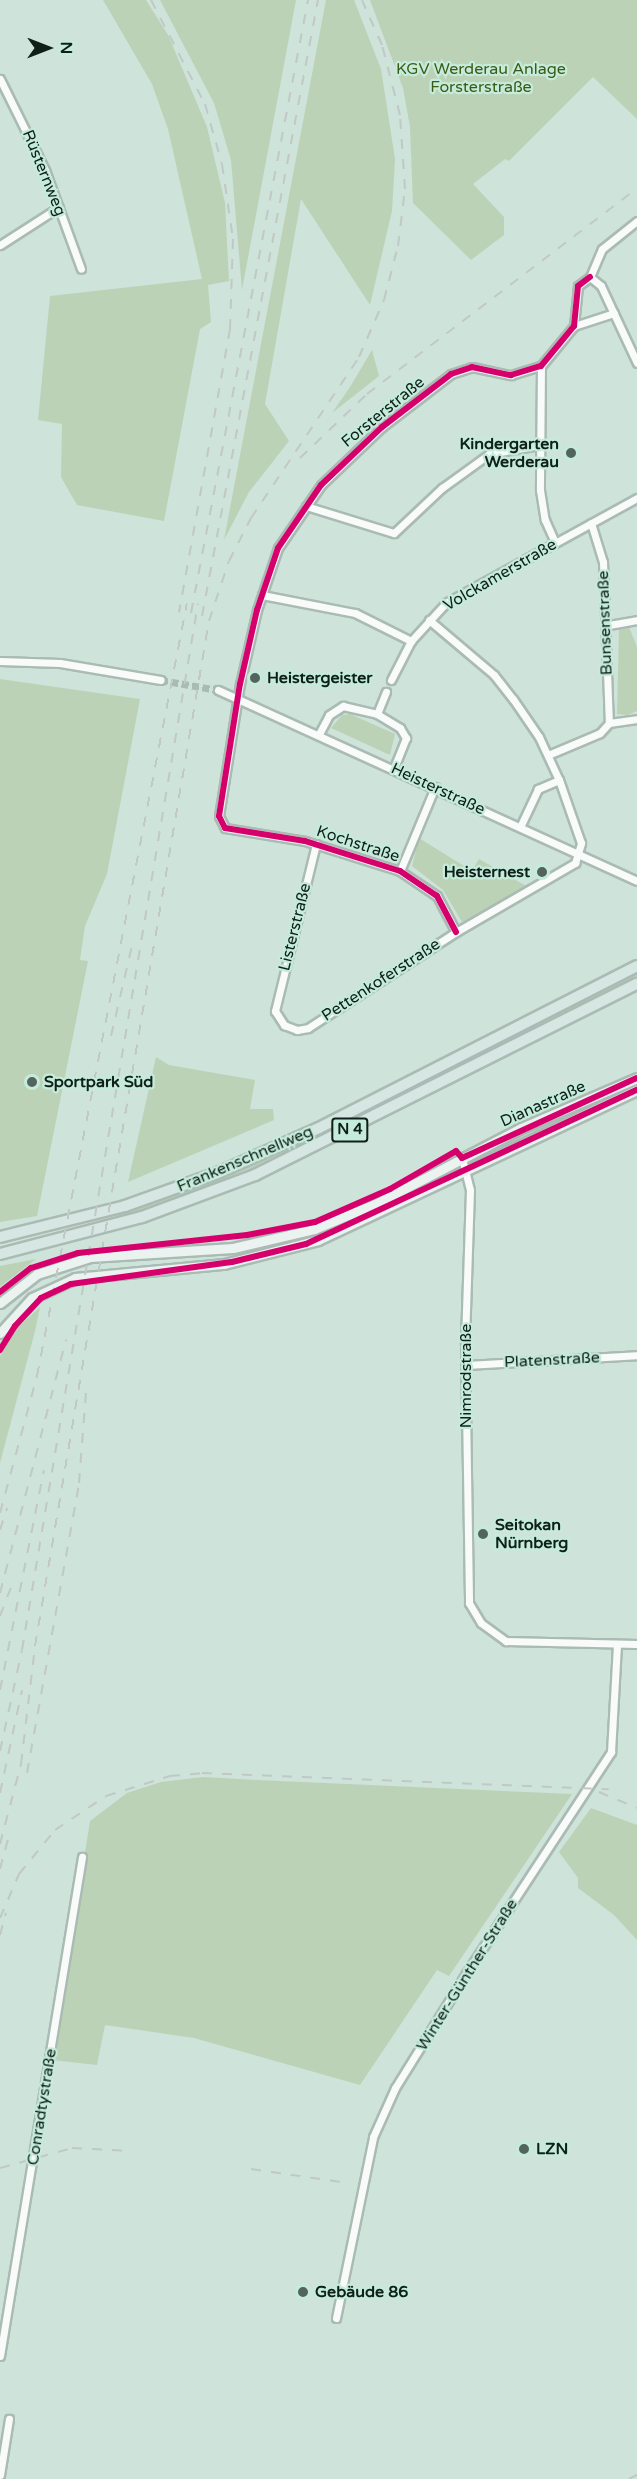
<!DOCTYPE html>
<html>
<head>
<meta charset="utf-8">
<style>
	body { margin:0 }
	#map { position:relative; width:637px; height:2479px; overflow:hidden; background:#cee3da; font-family:"Varela Round",sans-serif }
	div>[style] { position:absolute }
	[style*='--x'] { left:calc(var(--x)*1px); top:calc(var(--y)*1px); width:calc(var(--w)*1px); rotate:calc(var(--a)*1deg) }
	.green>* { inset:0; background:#bcd2b6 }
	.minor-tunnel>* { height:7px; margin-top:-3.5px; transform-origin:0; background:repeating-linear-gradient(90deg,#a8bcb3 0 7px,transparent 0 10.5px) }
	.roads { filter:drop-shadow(2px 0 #aabbb4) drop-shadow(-2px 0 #aabbb4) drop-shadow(0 2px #aabbb4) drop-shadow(0 -2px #aabbb4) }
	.minor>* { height:7px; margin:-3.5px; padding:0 3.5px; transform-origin:3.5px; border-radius:3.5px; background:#f8fbf9 }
	.secondary>* { height:9px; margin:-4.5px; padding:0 4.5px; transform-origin:4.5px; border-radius:4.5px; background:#ebf3f1 }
	.trunk>* { height:10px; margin:-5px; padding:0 5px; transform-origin:5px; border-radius:5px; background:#d6e6e2 }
	.rail>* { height:2px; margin-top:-1px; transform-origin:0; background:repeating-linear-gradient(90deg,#c1c8c5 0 10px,transparent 0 20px) }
	.cycleway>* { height:6px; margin:-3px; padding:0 3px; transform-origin:3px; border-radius:3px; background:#d6006c }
	.dots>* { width:16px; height:16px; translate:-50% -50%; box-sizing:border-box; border:3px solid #c5ecdb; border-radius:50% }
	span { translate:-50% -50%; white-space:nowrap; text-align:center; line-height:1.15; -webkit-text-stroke:4.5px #c5ecdb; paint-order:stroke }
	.shield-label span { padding:2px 4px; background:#c5ecdb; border:2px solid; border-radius:4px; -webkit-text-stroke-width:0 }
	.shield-label { font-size:15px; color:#101f19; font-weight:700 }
	.park-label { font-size:16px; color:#3c5915 }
	.street-label { font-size:16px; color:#101f19 }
	.poi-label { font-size:16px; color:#101f19; font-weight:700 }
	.right { translate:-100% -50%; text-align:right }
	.left { translate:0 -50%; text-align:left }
	.north { position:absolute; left:18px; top:18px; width:60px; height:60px; -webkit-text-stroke:4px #c5ecdb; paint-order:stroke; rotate:90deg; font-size:16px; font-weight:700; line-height:24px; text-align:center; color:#101f19 }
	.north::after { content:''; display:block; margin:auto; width:21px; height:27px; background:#101f19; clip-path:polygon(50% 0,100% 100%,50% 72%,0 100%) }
</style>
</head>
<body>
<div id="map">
	<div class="green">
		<div style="clip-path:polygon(103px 0,146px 0,168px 35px,207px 127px,225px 203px,229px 281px,208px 285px,211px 322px,200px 329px,164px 521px,77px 505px,61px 477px,62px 424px,38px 420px,50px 296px,202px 279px,168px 129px,152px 84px)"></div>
		<div style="clip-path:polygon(160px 0,296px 0,242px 290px,231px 160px,214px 103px)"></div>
		<div style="clip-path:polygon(326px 0,354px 0,381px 69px,395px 159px,392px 211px,370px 305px,301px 199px,265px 404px,289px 441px,249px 492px,224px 540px)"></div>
		<div style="clip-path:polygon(370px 0,637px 0,637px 119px,593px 77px,509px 161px,505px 159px,473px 184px,504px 217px,504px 235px,471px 260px,413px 203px,410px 127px,403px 88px)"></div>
		<div style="clip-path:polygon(372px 350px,379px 376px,332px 413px,350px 387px)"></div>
		<div style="clip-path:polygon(629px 627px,637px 647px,637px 711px,628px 715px,617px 714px,619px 629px)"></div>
		<div style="clip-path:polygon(0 679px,140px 699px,107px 874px,85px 926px,80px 960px,88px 961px,37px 1216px,0 1222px)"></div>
		<div style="clip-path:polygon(350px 714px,395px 734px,390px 755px,331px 728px,342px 715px)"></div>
		<div style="clip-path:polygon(419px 838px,472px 871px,479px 859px,528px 887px,462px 922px,443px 890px,412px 866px)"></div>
		<div style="clip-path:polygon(637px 972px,637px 978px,278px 1158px,119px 1219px,120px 1212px,221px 1176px)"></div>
		<div style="clip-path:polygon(156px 1057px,169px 1065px,255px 1080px,250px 1109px,273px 1109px,274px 1120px,128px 1182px)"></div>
		<div style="clip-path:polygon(36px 1259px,0 1287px,0 1266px)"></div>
		<div style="clip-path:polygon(40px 1307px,35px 1331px,0 1463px,0 1356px,17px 1328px)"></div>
		<div style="clip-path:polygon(203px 1777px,257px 1780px,572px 1794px,449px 1976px,437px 1970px,360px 2085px,194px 2038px,105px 2025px,97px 2065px,52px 2060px,90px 1821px,127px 1793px,161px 1782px)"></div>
		<div style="clip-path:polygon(591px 1808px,637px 1825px,637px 1940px,614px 1915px,578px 1888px,578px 1878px,559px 1852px)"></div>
	</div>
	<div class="minor-tunnel">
		<div style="--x:161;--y:680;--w:58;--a:10"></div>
	</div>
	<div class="roads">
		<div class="minor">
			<div style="--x:0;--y:79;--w:102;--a:63.7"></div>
			<div style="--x:45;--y:170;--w:105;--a:70"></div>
			<div style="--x:0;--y:245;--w:70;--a:-32.8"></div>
			<div style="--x:590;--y:277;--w:14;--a:39"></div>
			<div style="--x:601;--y:286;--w:85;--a:64.9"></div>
			<div style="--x:590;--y:277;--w:30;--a:-67"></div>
			<div style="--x:602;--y:249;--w:45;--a:-38.7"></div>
			<div style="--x:574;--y:326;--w:42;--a:-18"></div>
			<div style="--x:541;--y:366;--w:124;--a:90.5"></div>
			<div style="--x:540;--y:490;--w:30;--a:81"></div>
			<div style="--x:545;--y:520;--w:24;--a:66"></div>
			<div style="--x:306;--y:506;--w:92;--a:17.1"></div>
			<div style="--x:394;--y:533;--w:66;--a:-43.2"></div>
			<div style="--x:442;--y:488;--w:58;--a:-35.9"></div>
			<div style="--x:489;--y:454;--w:51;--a:-10.2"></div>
			<div style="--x:591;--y:523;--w:41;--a:72.9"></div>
			<div style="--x:603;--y:562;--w:161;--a:87.9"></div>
			<div style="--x:262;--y:595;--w:95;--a:11"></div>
			<div style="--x:355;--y:613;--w:63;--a:26.6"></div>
			<div style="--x:429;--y:620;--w:85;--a:40.2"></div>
			<div style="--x:494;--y:675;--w:31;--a:52"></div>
			<div style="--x:513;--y:699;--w:46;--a:55.6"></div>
			<div style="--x:539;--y:737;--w:47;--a:65.1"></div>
			<div style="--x:609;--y:625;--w:28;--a:-10"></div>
			<div style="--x:0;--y:661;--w:60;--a:1.9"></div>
			<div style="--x:60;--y:663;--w:102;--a:9.6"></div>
			<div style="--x:391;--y:680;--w:44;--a:-62.9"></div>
			<div style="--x:411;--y:641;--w:52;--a:-47.4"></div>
			<div style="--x:446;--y:603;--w:218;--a:-28.8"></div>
			<div style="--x:218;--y:690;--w:460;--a:24.5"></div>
			<div style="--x:377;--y:714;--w:24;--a:-68"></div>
			<div style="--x:319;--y:734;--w:21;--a:-62"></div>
			<div style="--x:329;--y:715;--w:17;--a:-33"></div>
			<div style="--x:343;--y:706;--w:35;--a:13"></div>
			<div style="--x:377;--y:714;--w:27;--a:31"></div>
			<div style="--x:400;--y:728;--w:12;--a:59"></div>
			<div style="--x:406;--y:738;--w:32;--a:112"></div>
			<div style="--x:548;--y:755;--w:56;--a:-22.9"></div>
			<div style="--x:600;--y:733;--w:13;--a:-48"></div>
			<div style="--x:609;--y:723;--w:28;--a:-8"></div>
			<div style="--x:316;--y:844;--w:172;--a:103.8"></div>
			<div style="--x:275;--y:1011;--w:17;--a:57"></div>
			<div style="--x:284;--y:1025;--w:14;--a:21"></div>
			<div style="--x:297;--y:1030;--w:11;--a:-10"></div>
			<div style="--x:308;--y:1028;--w:176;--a:-33"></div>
			<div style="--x:456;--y:932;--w:138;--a:-30.1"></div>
			<div style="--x:575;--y:863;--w:21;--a:-73"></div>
			<div style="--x:581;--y:843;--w:67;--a:-109.2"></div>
			<div style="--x:559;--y:780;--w:23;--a:157"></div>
			<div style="--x:538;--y:789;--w:42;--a:115.3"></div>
			<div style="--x:400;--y:871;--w:91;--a:-67.4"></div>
			<div style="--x:456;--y:932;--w:41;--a:-117.8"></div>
			<div style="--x:437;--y:896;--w:45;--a:-146"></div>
			<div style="--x:400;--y:871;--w:100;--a:-162.5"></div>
			<div style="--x:305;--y:841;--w:81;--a:-170.8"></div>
			<div style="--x:225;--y:828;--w:13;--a:-117"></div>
			<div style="--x:219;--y:816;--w:134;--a:-81"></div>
			<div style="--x:240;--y:684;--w:76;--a:-77.1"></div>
			<div style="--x:257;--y:610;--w:65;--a:-71.3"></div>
			<div style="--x:278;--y:548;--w:76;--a:-55.7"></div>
			<div style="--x:321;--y:485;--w:84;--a:-43.6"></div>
			<div style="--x:382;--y:427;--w:87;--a:-37.5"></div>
			<div style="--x:451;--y:374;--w:22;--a:-18"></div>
			<div style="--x:472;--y:367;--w:40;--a:12"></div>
			<div style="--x:511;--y:375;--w:31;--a:-17"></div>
			<div style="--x:541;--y:366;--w:52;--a:-50.5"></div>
			<div style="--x:574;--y:326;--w:40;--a:-84.3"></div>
			<div style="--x:578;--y:286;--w:15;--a:-37"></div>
			<div style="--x:462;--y:1158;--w:33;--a:76"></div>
			<div style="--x:470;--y:1190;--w:154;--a:91.9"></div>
			<div style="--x:465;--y:1344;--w:259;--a:89.1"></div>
			<div style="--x:469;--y:1603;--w:23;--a:59"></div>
			<div style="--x:481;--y:1623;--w:31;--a:36"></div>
			<div style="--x:506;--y:1641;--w:131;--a:1.3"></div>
			<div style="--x:466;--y:1365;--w:171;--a:-3.3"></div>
			<div style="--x:336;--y:2318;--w:185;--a:-78.4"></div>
			<div style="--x:373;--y:2137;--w:54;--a:-65.8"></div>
			<div style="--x:395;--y:2088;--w:137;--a:-58.2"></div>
			<div style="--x:467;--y:1972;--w:263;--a:-56.8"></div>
			<div style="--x:611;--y:1752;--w:108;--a:-86.8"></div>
			<div style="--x:0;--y:2356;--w:506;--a:-80.67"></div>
			<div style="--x:0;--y:2475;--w:57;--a:-80.9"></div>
		</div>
		<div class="secondary">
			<div style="--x:0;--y:1303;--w:47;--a:-38.1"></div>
			<div style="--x:37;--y:1274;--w:56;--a:-17.8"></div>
			<div style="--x:90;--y:1257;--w:143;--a:-3.6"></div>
			<div style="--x:233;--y:1248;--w:83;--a:-13.2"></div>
			<div style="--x:314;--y:1229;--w:68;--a:-22.4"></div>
			<div style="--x:377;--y:1203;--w:162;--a:-27.5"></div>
			<div style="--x:521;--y:1128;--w:126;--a:-23.3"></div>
			<div style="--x:0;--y:1333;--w:47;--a:-47.6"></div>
			<div style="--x:32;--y:1298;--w:47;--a:-24.9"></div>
			<div style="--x:75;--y:1278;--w:150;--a:-5.4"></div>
			<div style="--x:224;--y:1264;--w:97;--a:-14.3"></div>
			<div style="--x:318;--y:1240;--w:353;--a:-25.2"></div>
		</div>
		<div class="trunk">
			<div style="--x:0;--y:1237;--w:129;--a:-13.9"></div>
			<div style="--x:125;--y:1206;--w:101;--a:-19.7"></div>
			<div style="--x:220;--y:1172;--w:108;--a:-24"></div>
			<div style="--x:319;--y:1128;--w:357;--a:-27"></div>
			<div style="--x:0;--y:1254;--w:147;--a:-14.6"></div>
			<div style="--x:142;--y:1217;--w:121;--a:-20.4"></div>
			<div style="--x:255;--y:1175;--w:427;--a:-26.6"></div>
		</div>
	</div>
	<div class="rail">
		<div style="--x:151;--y:0;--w:117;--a:62.6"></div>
		<div style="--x:205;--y:104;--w:62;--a:74.2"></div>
		<div style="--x:222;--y:164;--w:76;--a:81.7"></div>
		<div style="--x:233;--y:239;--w:90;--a:91.9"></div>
		<div style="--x:230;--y:329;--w:288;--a:100.2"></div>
		<div style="--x:300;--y:458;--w:93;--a:-43.7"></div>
		<div style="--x:367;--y:394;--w:340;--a:-37.3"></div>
		<div style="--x:191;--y:613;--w:624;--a:-79.19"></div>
		<div style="--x:202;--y:616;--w:627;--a:-79.34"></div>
		<div style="--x:111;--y:1036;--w:92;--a:-76.9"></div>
		<div style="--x:0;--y:1513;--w:142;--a:-74.9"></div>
		<div style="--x:37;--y:1376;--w:787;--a:-79.02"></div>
		<div style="--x:0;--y:1530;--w:23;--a:-72"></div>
		<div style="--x:0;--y:1593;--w:262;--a:-75.4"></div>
		<div style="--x:0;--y:1616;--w:34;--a:-69"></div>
		<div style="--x:0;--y:1690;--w:224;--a:-78.7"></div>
		<div style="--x:0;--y:1751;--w:103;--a:-77.7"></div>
		<div style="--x:22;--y:1650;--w:1061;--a:-80.45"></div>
		<div style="--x:27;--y:1773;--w:295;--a:-79.8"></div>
		<div style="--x:79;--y:1483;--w:92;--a:-85.6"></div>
		<div style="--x:599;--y:1792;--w:41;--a:22.8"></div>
		<div style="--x:0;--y:1793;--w:105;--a:-77.9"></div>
		<div style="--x:0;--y:1844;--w:83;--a:-75.3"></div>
		<div style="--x:21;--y:1764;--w:119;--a:-83.2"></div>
		<div style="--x:35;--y:1646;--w:1040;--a:-80.37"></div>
		<div style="--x:209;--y:621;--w:63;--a:-71.6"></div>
		<div style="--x:229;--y:561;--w:48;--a:-62.9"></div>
		<div style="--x:251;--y:518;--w:194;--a:-56.1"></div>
		<div style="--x:359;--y:357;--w:62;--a:-66.3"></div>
		<div style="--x:384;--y:300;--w:56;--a:-75.5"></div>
		<div style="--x:398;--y:246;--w:57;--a:-83"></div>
		<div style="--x:405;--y:189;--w:74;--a:-93.9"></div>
		<div style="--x:400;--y:115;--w:72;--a:-104.4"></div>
		<div style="--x:382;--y:45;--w:49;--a:-114"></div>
		<div style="--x:0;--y:1869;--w:34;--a:-75"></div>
		<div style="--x:0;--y:1918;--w:48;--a:-66.6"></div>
		<div style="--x:19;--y:1874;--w:57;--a:-50.7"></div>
		<div style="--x:55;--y:1830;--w:61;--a:-33.7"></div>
		<div style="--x:106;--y:1796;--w:67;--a:-17.4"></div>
		<div style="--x:170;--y:1776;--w:32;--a:-5"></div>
		<div style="--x:202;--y:1773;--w:407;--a:2.3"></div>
		<div style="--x:0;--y:1935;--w:23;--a:-75"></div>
		<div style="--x:0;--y:2168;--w:75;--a:-15.5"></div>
		<div style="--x:72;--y:2148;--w:59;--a:2.9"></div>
		<div style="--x:251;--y:2169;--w:91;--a:8.2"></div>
		<div style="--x:629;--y:2479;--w:9;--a:-27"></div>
	</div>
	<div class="cycleway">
		<div style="--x:456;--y:932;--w:41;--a:-117.8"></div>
		<div style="--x:437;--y:896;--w:45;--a:-146"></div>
		<div style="--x:400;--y:871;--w:100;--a:-162.5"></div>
		<div style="--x:305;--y:841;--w:81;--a:-170.8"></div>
		<div style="--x:225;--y:828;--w:13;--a:-117"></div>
		<div style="--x:219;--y:816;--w:134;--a:-81"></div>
		<div style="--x:240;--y:684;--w:76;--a:-77.1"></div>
		<div style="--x:257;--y:610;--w:65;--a:-71.3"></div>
		<div style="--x:278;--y:548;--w:76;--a:-55.7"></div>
		<div style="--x:321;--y:485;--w:84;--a:-43.6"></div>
		<div style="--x:382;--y:427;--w:87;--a:-37.5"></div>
		<div style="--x:451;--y:374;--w:22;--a:-18"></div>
		<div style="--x:472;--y:367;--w:40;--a:12"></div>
		<div style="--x:511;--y:375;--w:31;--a:-17"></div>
		<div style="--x:541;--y:366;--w:52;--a:-50.5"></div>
		<div style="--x:574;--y:326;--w:40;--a:-84.3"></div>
		<div style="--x:578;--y:286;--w:15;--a:-37"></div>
		<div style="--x:0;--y:1292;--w:39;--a:-38"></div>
		<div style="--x:31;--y:1268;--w:49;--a:-17.7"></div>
		<div style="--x:78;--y:1253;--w:170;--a:-6.1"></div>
		<div style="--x:247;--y:1235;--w:69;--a:-10.8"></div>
		<div style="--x:315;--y:1222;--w:82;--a:-23.7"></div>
		<div style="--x:390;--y:1189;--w:76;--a:-29.9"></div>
		<div style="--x:456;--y:1151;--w:9;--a:49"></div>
		<div style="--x:462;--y:1158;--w:192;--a:-24.6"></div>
		<div style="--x:0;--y:1350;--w:28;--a:-58"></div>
		<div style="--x:15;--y:1326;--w:38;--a:-47"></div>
		<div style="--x:41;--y:1298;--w:33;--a:-25"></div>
		<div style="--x:71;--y:1284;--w:162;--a:-7.8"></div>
		<div style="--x:232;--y:1262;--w:76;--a:-13.7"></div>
		<div style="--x:306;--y:1244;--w:365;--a:-25"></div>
	</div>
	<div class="dots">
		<div style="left:571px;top:453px;background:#52645d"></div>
		<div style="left:255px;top:678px;background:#52645d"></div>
		<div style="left:542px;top:872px;background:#52645d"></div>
		<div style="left:32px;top:1082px;background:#52645d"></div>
		<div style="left:483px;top:1534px;background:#52645d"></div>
		<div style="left:524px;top:2149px;background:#52645d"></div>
		<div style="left:303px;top:2292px;background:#52645d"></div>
	</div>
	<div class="shield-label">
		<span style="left:350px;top:1130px">N 4</span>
	</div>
	<div class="park-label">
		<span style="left:481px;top:78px">KGV Werderau Anlage<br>Forsterstraße</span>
	</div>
	<div class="street-label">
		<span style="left:44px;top:173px;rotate:68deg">Rüsternweg</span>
		<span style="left:383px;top:412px;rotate:-39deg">Forsterstraße</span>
		<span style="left:500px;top:575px;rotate:-30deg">Volckamerstraße</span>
		<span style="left:605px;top:623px;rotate:-92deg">Bunsenstraße</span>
		<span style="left:438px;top:789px;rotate:25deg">Heisterstraße</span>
		<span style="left:358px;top:844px;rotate:18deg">Kochstraße</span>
		<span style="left:295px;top:927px;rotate:-76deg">Listerstraße</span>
		<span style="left:381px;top:980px;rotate:-33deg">Pettenkoferstraße</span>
		<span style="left:543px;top:1104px;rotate:-24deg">Dianastraße</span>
		<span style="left:245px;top:1159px;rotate:-23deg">Frankenschnellweg</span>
		<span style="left:552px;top:1360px;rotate:-3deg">Platenstraße</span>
		<span style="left:466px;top:1376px;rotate:-90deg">Nimrodstraße</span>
		<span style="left:467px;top:1975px;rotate:-58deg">Winter-Günther-Straße</span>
		<span style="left:42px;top:2107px;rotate:-81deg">Conradtystraße</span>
	</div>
	<div class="poi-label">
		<span class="right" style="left:559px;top:453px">Kindergarten<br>Werderau</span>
		<span class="left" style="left:267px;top:678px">Heistergeister</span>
		<span class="right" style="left:530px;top:872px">Heisternest</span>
		<span class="left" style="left:44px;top:1082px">Sportpark Süd</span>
		<span class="left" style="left:495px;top:1534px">Seitokan<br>Nürnberg</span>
		<span class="left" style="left:536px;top:2149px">LZN</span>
		<span class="left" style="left:315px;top:2292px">Gebäude 86</span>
	</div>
	<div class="north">N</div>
</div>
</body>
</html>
